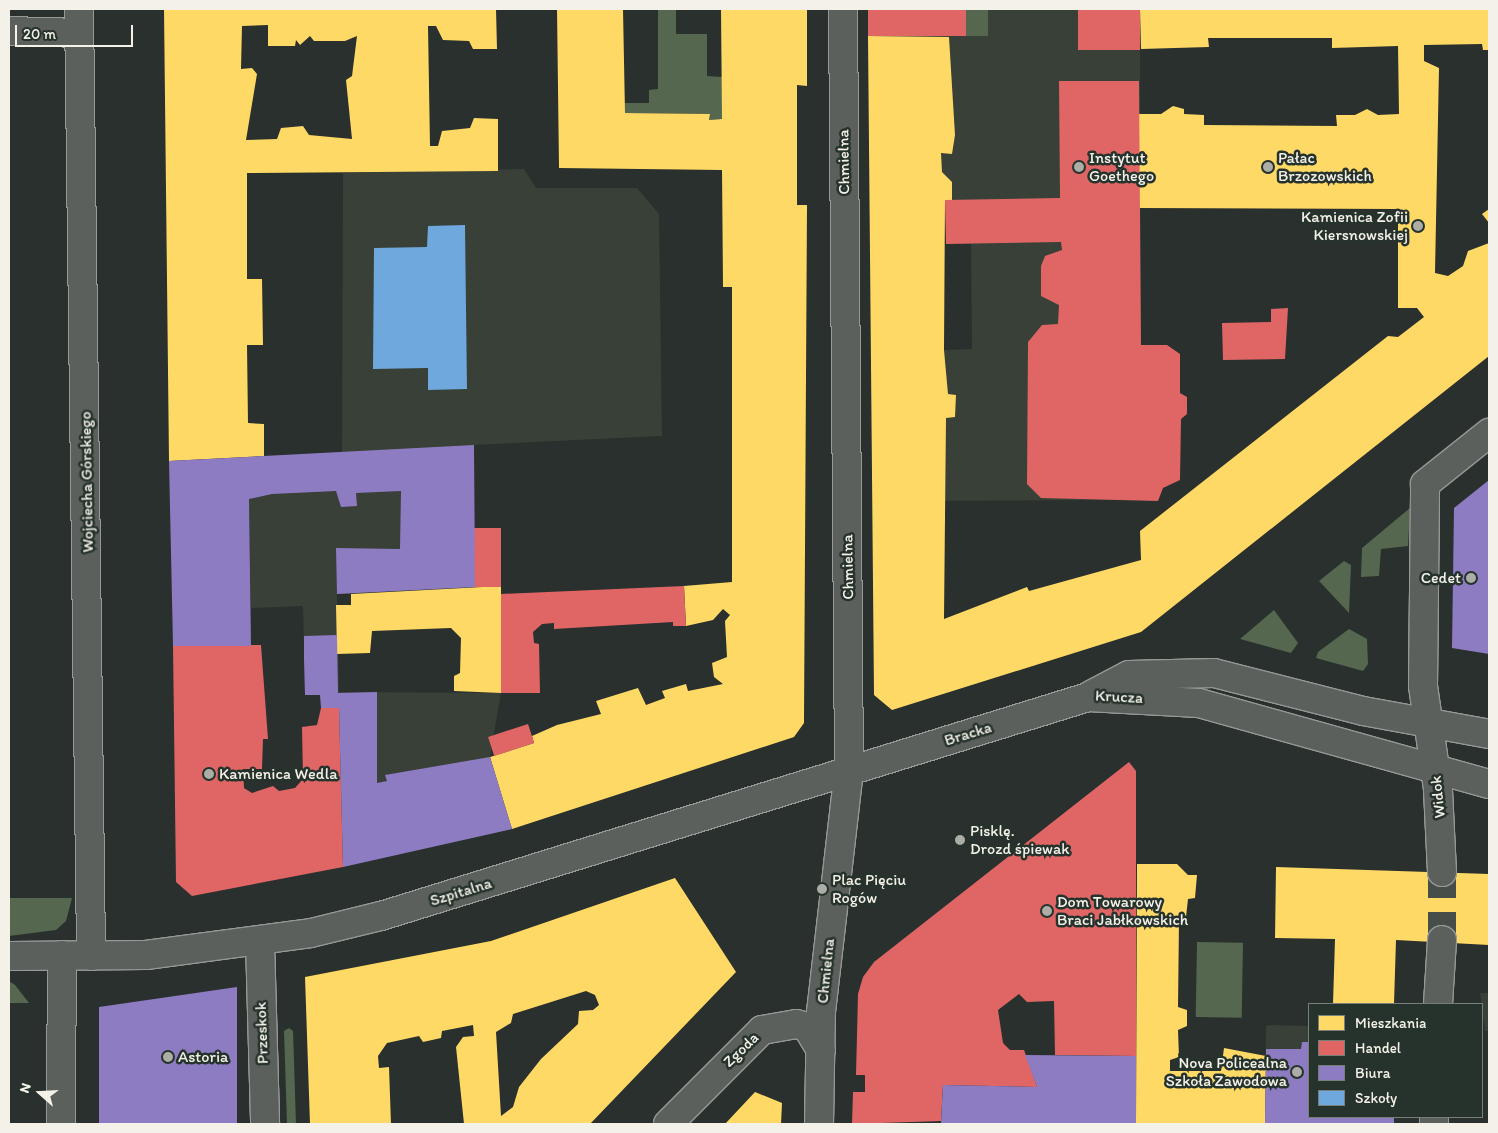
<!DOCTYPE html>
<html>
<head>
<meta charset="utf-8">
<style>
	body { margin:0 }
	#map { position:relative; width:1498px; height:1133px; overflow:hidden; background:#29302d; font-family:Itim,sans-serif }
	div>[style] { position:absolute }
	[style*='--x'] { left:calc(var(--x)*1px); top:calc(var(--y)*1px); width:calc(var(--w)*1px); rotate:calc(var(--a)*1deg) }
	.built>* { inset:0; background:#384037 }
	.green>* { inset:0; background:#55674e; transform-origin:0 0 }
	.homes>* { inset:0; background:#ffd966 }
	.shops>* { inset:0; background:#e06666; transform-origin:0 0 }
	.offices>* { inset:0; background:#8e7cc3 }
	.schools>* { inset:0; background:#6fa8dc }
	.minor-tunnel>* { height:28px; margin-top:-14px; transform-origin:0; background:repeating-linear-gradient(90deg,#474d49 0 28px,transparent 0 42px) }
	.roads { filter:drop-shadow(1px 0 #969996) drop-shadow(-1px 0 #969996) drop-shadow(0 1px #969996) drop-shadow(0 -1px #969996) }
	.minor>* { height:28px; margin:-14px; padding:0 14px; transform-origin:14px; border-radius:14px; background:#5c605c }
	.dots>* { width:14px; height:14px; translate:-50% -50%; box-sizing:border-box; border:2px solid #26332d; border-radius:50% }
	span { translate:-50% -50%; white-space:nowrap; text-align:center; line-height:1.15; -webkit-text-stroke:5px #26332d; paint-order:stroke }
	.poi-label { font-size:16px; color:#f4f1e8 }
	.left { translate:0 -50%; text-align:left }
	.right { translate:-100% -50%; text-align:right }
	.street-label { font-size:16px; color:#f4f1e8 }
	.frame { position:absolute; inset:0; border:10px solid #f4f1e8; pointer-events:none }
	.legend { position:absolute; left:1308px; top:1003px; width:175px; height:115px; box-sizing:border-box; background:#26332d; border:1px solid #787f78; margin:0; padding:6px 9px; list-style:none; font-size:15px; color:#f4f1e8 }
	.legend li { display:flex; align-items:center; gap:10px; height:25px }
	.legend b { width:25px; border:1px solid #787f78 }
	.north { position:absolute; left:15px; top:1068px; width:50px; height:50px; -webkit-text-stroke:4px #26332d; paint-order:stroke; rotate:289deg; font-size:14px; font-weight:700; line-height:20px; text-align:center; color:#f4f1e8 }
	.north::after { content:''; display:block; margin:auto; width:18px; height:22px; background:#f4f1e8; clip-path:polygon(50% 0,100% 100%,50% 72%,0 100%) }
	.scale { position:absolute; left:15px; top:25px; width:118px; height:22px; box-sizing:border-box; border:2px solid #f4f1e8; border-top:0; padding-left:6px; font-size:15px; line-height:18px; white-space:nowrap; color:#f4f1e8; -webkit-text-stroke:4px #26332d; paint-order:stroke }
</style>
</head>
<body>
<div id="map">
	<div class="built">
		<div style="clip-path:polygon(868px 9px,1140px 9px,1141px 500px,873px 501px,944px 350px,972px 349px,971px 244px,946px 244px,945px 200px,871px 201px)"></div>
		<div style="clip-path:polygon(524px 169px,536px 188px,637px 188px,659px 214px,662px 436px,474px 445px,475px 587px,337px 594px,339px 692px,501px 693px,490px 757px,512px 829px,343px 867px,338px 708px,321px 708px,320px 695px,305px 695px,303px 606px,251px 608px,248px 458px,342px 452px,343px 173px)"></div>
		<div style="clip-path:polygon(1480px 993px,1489px 993px,1489px 1031px,1485px 1031px)"></div>
		<div style="clip-path:polygon(1272px 1025px,1309px 1026px,1309px 1117px,1394px 1117px,1394px 1124px,1265px 1124px,1266px 1026px)"></div>
	</div>
	<div class="green">
		<div style="clip-path:polygon(658px 9px,676px 9px,676px 34px,707px 34px,707px 76px,722px 77px,722px 119px,709px 120px,710px 114px,625px 113px,624px 103px,649px 103px,649px 90px,658px 89px)"></div>
		<div style="left:966px;top:9px;width:22px;height:27px"></div>
		<div style="clip-path:polygon(1410px 508px,1408px 546px,1381px 549px,1379px 576px,1361px 577px,1362px 548px)"></div>
		<div style="clip-path:polygon(1344px 561px,1351px 565px,1349px 613px,1319px 581px)"></div>
		<div style="clip-path:polygon(1274px 610px,1298px 643px,1291px 653px,1240px 639px)"></div>
		<div style="clip-path:polygon(1349px 629px,1367px 639px,1368px 664px,1363px 671px,1316px 658px,1318px 652px)"></div>
		<div style="clip-path:polygon(9px 898px,72px 898px,66px 921px,56px 930px,9px 936px)"></div>
		<div style="left:1197px;top:942px;width:46px;height:75px;rotate:1deg"></div>
		<div style="clip-path:polygon(9px 981px,15px 985px,29px 1003px,9px 1003px)"></div>
		<div style="clip-path:polygon(289px 1028px,293px 1031px,296px 1124px,287px 1124px,284px 1031px)"></div>
	</div>
	<div class="homes">
		<div style="clip-path:polygon(evenodd,164px 9px,496px 9px,497px 49px,473px 49px,469px 41px,443px 40px,436px 26px,428px 26px,430px 146px,438px 146px,442px 131px,470px 128px,474px 118px,498px 119px,498px 171px,247px 173px,247px 279px,262px 279px,263px 345px,247px 345px,248px 423px,264px 424px,264px 456px,169px 461px,164px 9px,268px 25px,268px 46px,295px 46px,296px 40px,300px 45px,310px 36px,314px 41px,345px 41px,357px 36px,352px 76px,346px 80px,352px 139px,309px 135px,303px 126px,281px 128px,277px 139px,246px 140px,257px 74px,252px 68px,241px 69px,242px 26px,268px 25px)"></div>
		<div style="clip-path:polygon(557px 9px,623px 9px,625px 113px,710px 114px,709px 120px,722px 119px,721px 9px,807px 9px,807px 86px,797px 85px,797px 205px,807px 205px,804px 723px,794px 737px,512px 829px,490px 757px,534px 743px,532px 736px,557px 725px,601px 714px,596px 701px,638px 688px,646px 705px,665px 698px,662px 691px,686px 684px,688px 691px,723px 684px,714px 677px,712px 663px,727px 657px,725px 621px,730px 615px,723px 609px,713px 620px,686px 626px,684px 586px,732px 582px,732px 287px,723px 287px,722px 170px,559px 168px)"></div>
		<div style="clip-path:polygon(1140px 9px,1489px 9px,1489px 50px,1483px 50px,1482px 44px,1424px 45px,1424px 61px,1439px 68px,1435px 273px,1448px 276px,1463px 266px,1468px 251px,1489px 243px,1489px 356px,1141px 632px,892px 710px,874px 695px,868px 36px,949px 37px,955px 135px,952px 154px,941px 153px,942px 172px,952px 182px,952px 200px,945px 200px,944px 350px,948px 394px,956px 395px,955px 417px,946px 418px,944px 619px,1027px 587px,1029px 591px,1141px 560px,1140px 531px,1388px 336px,1398px 337px,1424px 317px,1417px 308px,1398px 308px,1398px 209px,1138px 208px,1139px 114px,1161px 114px,1173px 106px,1184px 109px,1184px 114px,1204px 115px,1204px 125px,1337px 126px,1336px 115px,1355px 115px,1367px 109px,1378px 115px,1399px 114px,1398px 46px,1332px 48px,1332px 38px,1208px 38px,1209px 47px,1141px 49px)"></div>
		<div style="clip-path:polygon(1489px 209px,1489px 223px,1482px 214px)"></div>
		<div style="clip-path:polygon(501px 586px,501px 693px,454px 691px,454px 676px,460px 673px,461px 638px,451px 628px,372px 631px,370px 653px,337px 654px,336px 605px,351px 605px,351px 594px)"></div>
		<div style="clip-path:polygon(1137px 864px,1177px 864px,1188px 875px,1197px 875px,1195px 898px,1188px 899px,1186px 917px,1179px 921px,1178px 1007px,1187px 1010px,1187px 1026px,1178px 1030px,1179px 1057px,1170px 1060px,1170px 1071px,1221px 1071px,1224px 1048px,1266px 1056px,1265px 1124px,1136px 1124px)"></div>
		<div style="clip-path:polygon(1276px 867px,1489px 874px,1489px 945px,1396px 940px,1394px 1004px,1333px 1004px,1335px 939px,1275px 938px)"></div>
		<div style="clip-path:polygon(evenodd,675px 878px,736px 972px,590px 1124px,464px 1124px,456px 1047px,463px 1037px,474px 1036px,473px 1025px,442px 1031px,441px 1038px,423px 1042px,419px 1036px,387px 1043px,378px 1056px,379px 1068px,389px 1067px,391px 1124px,310px 1124px,305px 977px,491px 941px,675px 878px,586px 991px,595px 995px,599px 1005px,593px 1010px,579px 1011px,578px 1024px,541px 1059px,519px 1087px,513px 1107px,501px 1116px,496px 1032px,511px 1023px,513px 1014px,586px 991px)"></div>
		<div style="clip-path:polygon(755px 1092px,782px 1103px,781px 1124px,725px 1124px)"></div>
	</div>
	<div class="shops">
		<div style="left:868px;top:9px;width:98px;height:27px"></div>
		<div style="left:1078px;top:9px;width:62px;height:41px"></div>
		<div style="clip-path:polygon(1059px 81px,1139px 81px,1141px 345px,1167px 345px,1180px 354px,1180px 393px,1187px 397px,1187px 414px,1181px 419px,1180px 480px,1163px 488px,1158px 501px,1041px 498px,1027px 484px,1028px 342px,1042px 325px,1058px 324px,1059px 305px,1041px 296px,1041px 266px,1045px 256px,1062px 250px,1061px 242px,946px 244px,945px 200px,1060px 198px)"></div>
		<div style="clip-path:polygon(1288px 308px,1285px 359px,1223px 360px,1222px 323px,1271px 322px,1271px 309px)"></div>
		<div style="left:474px;top:528px;width:27px;height:59px"></div>
		<div style="clip-path:polygon(684px 586px,686px 626px,673px 626px,673px 622px,554px 629px,554px 623px,542px 624px,533px 632px,534px 643px,539px 644px,540px 693px,501px 693px,501px 594px)"></div>
		<div style="clip-path:polygon(261px 645px,268px 739px,263px 739px,262px 769px,243px 769px,244px 788px,252px 793px,273px 786px,279px 791px,295px 788px,303px 779px,302px 727px,317px 725px,321px 708px,339px 708px,343px 867px,192px 896px,176px 882px,173px 646px)"></div>
		<div style="left:528px;top:724px;width:20px;height:42px;rotate:72deg"></div>
		<div style="clip-path:polygon(1129px 762px,1136px 771px,1136px 1056px,1055px 1055px,1054px 1001px,1027px 1002px,1019px 994px,998px 1010px,1003px 1043px,1010px 1050px,1024px 1050px,1037px 1087px,943px 1085px,941px 1121px,852px 1124px,853px 1092px,865px 1092px,865px 1075px,856px 1075px,858px 994px,863px 977px,874px 962px)"></div>
	</div>
	<div class="offices">
		<div style="clip-path:polygon(474px 445px,475px 587px,337px 594px,336px 548px,400px 549px,401px 491px,356px 493px,357px 506px,341px 507px,336px 491px,272px 494px,249px 499px,251px 646px,173px 646px,169px 461px)"></div>
		<div style="clip-path:polygon(1489px 480px,1489px 654px,1452px 648px,1454px 508px)"></div>
		<div style="clip-path:polygon(337px 635px,338px 693px,377px 692px,377px 783px,387px 781px,385px 775px,490px 757px,512px 829px,343px 867px,339px 708px,321px 708px,320px 695px,305px 695px,304px 659px,304px 636px)"></div>
		<div style="clip-path:polygon(237px 987px,237px 1124px,99px 1124px,99px 1007px)"></div>
		<div style="clip-path:polygon(1302px 1042px,1309px 1042px,1309px 1117px,1394px 1117px,1394px 1124px,1265px 1124px,1266px 1049px,1301px 1049px)"></div>
		<div style="clip-path:polygon(1025px 1055px,1136px 1056px,1136px 1124px,941px 1123px,943px 1085px,1037px 1087px)"></div>
	</div>
	<div class="schools">
		<div style="clip-path:polygon(465px 225px,467px 389px,428px 390px,428px 368px,373px 369px,374px 248px,427px 247px,428px 226px)"></div>
	</div>
	<div class="minor-tunnel">
		<div style="--x:1442;--y:940;--w:68;--a:-90"></div>
	</div>
	<div class="roads">
		<div class="minor">
			<div style="--x:79;--y:9;--w:947;--a:89.27"></div>
			<div style="--x:9;--y:31;--w:70;--a:1.6"></div>
			<div style="--x:1091;--y:695;--w:43;--a:-27.8"></div>
			<div style="--x:1129;--y:675;--w:85;--a:-1.3"></div>
			<div style="--x:1214;--y:673;--w:154;--a:14.3"></div>
			<div style="--x:1363;--y:711;--w:128;--a:10.3"></div>
			<div style="--x:1442;--y:872;--w:83;--a:-92.8"></div>
			<div style="--x:1438;--y:789;--w:104;--a:-98.3"></div>
			<div style="--x:1423;--y:686;--w:202;--a:-89.4"></div>
			<div style="--x:1425;--y:484;--w:82;--a:-38.6"></div>
			<div style="--x:260;--y:941;--w:183;--a:88.4"></div>
			<div style="--x:9;--y:956;--w:137;--a:-0.4"></div>
			<div style="--x:146;--y:955;--w:166;--a:-7.6"></div>
			<div style="--x:311;--y:933;--w:72;--a:-13.7"></div>
			<div style="--x:381;--y:916;--w:740;--a:-17.21"></div>
			<div style="--x:1088;--y:697;--w:111;--a:3.1"></div>
			<div style="--x:1199;--y:703;--w:301;--a:15.6"></div>
			<div style="--x:1438;--y:1004;--w:64;--a:-86.4"></div>
			<div style="--x:61;--y:1124;--w:169;--a:-89.7"></div>
			<div style="--x:668;--y:1124;--w:133;--a:-45"></div>
			<div style="--x:762;--y:1030;--w:35;--a:-10"></div>
			<div style="--x:796;--y:1024;--w:11;--a:15"></div>
			<div style="--x:807;--y:1027;--w:27;--a:59"></div>
			<div style="--x:819;--y:1124;--w:112;--a:-89"></div>
			<div style="--x:821;--y:1012;--w:243;--a:-83.4"></div>
			<div style="--x:849;--y:771;--w:762;--a:-90.45"></div>
			<div style="--x:1434;--y:1124;--w:7;--a:-90"></div>
		</div>
	</div>
	<div class="dots">
		<div style="left:1079px;top:167px;background:#adada7"></div>
		<div style="left:1268px;top:167px;background:#adada7"></div>
		<div style="left:1418px;top:226px;background:#adada7"></div>
		<div style="left:1471px;top:578px;background:#adada7"></div>
		<div style="left:209px;top:774px;background:#adada7"></div>
		<div style="left:960px;top:840px;background:#adada7"></div>
		<div style="left:822px;top:889px;background:#adada7"></div>
		<div style="left:1047px;top:911px;background:#adada7"></div>
		<div style="left:168px;top:1057px;background:#adada7"></div>
		<div style="left:1297px;top:1072px;background:#adada7"></div>
	</div>
	<div class="poi-label">
		<span class="left" style="left:1089px;top:167px">Instytut<br>Goethego</span>
		<span class="left" style="left:1278px;top:167px">Pałac<br>Brzozowskich</span>
		<span class="right" style="left:1408px;top:226px">Kamienica Zofii<br>Kiersnowskiej</span>
		<span class="right" style="left:1461px;top:578px">Cedet</span>
		<span class="left" style="left:219px;top:774px">Kamienica Wedla</span>
		<span class="left" style="left:970px;top:840px">Pisklę.<br>Drozd śpiewak</span>
		<span class="left" style="left:832px;top:889px">Plac Pięciu<br>Rogów</span>
		<span class="left" style="left:1057px;top:911px">Dom Towarowy<br>Braci Jabłkowskich</span>
		<span class="left" style="left:178px;top:1057px">Astoria</span>
		<span class="right" style="left:1287px;top:1072px">Nova Policealna<br>Szkoła Zawodowa</span>
	</div>
	<div class="street-label">
		<span style="left:844px;top:162px;rotate:-91deg">Chmielna</span>
		<span style="left:87px;top:482px;rotate:-91deg">Wojciecha Górskiego</span>
		<span style="left:848px;top:567px;rotate:-91deg">Chmielna</span>
		<span style="left:1119px;top:697px;rotate:3deg">Krucza</span>
		<span style="left:968px;top:734px;rotate:-17deg">Bracka</span>
		<span style="left:1438px;top:797px;rotate:-96deg">Widok</span>
		<span style="left:461px;top:892px;rotate:-17deg">Szpitalna</span>
		<span style="left:826px;top:971px;rotate:-84deg">Chmielna</span>
		<span style="left:262px;top:1033px;rotate:-92deg">Przeskok</span>
		<span style="left:741px;top:1050px;rotate:-44deg">Zgoda</span>
	</div>
	<div class="frame"></div>
	<ul class="legend">
	<li><b style="height:14px;background:#ffd966"></b>Mieszkania</li>
	<li><b style="height:14px;background:#e06666"></b>Handel</li>
	<li><b style="height:14px;background:#8e7cc3"></b>Biura</li>
	<li><b style="height:14px;background:#6fa8dc"></b>Szkoły</li>
	</ul>
	<div class="north">N</div>
	<div class="scale">20 m</div>
</div>
</body>
</html>
